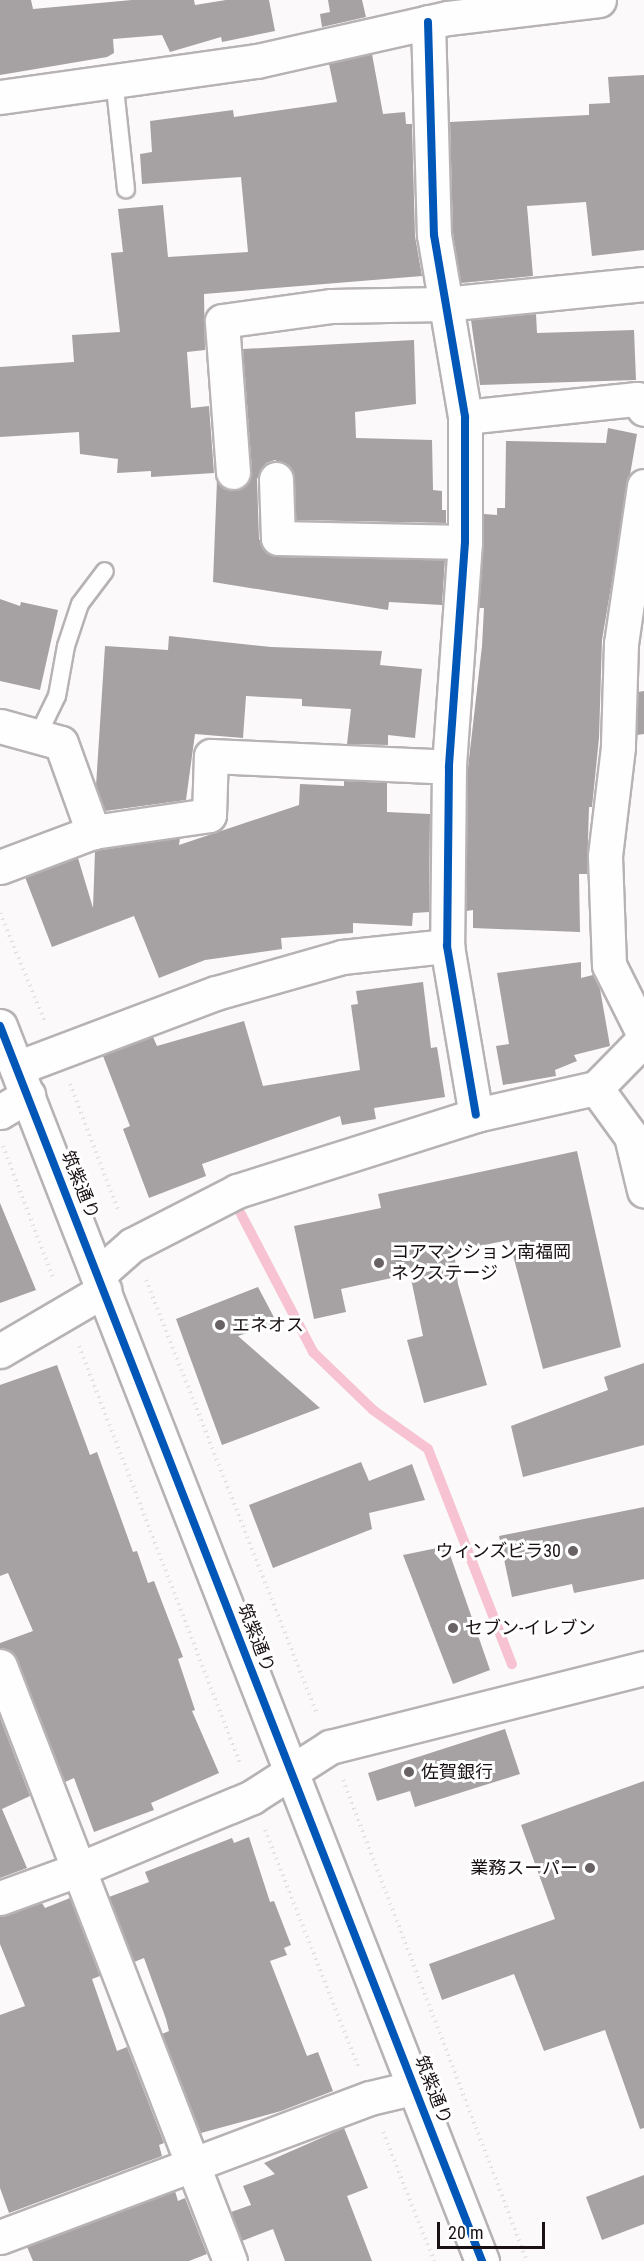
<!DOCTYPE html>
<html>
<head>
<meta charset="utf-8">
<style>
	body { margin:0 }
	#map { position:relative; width:644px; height:2261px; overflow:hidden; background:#fbf9fa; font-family:"Roboto Condensed","Noto Sans JP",sans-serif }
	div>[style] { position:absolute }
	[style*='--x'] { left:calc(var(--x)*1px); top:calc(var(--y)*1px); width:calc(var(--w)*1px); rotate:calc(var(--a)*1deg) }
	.stream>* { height:10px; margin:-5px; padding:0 5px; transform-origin:5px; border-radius:5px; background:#f7c2d1 }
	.building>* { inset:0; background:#a6a1a3 }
	.path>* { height:4px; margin-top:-2px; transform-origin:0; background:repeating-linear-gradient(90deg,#e3e2e2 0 1.5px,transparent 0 6px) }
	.roads { filter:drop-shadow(2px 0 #b7b2b3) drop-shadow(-2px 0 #b7b2b3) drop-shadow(0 2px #b7b2b3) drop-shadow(0 -2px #b7b2b3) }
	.lane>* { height:16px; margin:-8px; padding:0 8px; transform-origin:8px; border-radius:8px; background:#fefefe }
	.street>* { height:33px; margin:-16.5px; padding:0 16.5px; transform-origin:16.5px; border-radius:16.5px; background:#fefefe }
	.secondary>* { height:33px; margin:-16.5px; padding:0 16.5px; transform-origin:16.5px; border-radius:16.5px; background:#fefefe }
	.cycleway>* { height:8px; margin:-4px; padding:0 4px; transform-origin:4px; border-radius:4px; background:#0057b8 }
	.dots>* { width:16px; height:16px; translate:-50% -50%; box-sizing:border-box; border:3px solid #fff; border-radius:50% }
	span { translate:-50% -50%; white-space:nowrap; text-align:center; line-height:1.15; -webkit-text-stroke:6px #fff; paint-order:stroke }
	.street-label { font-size:18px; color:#191113 }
	.poi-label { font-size:18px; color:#191113 }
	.left { translate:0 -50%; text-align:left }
	.right { translate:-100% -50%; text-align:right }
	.scale { position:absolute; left:437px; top:2222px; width:108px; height:27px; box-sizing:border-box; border:3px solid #191113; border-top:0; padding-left:8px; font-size:18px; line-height:21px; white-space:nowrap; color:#191113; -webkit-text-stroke:4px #fff; paint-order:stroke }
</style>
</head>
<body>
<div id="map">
	<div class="stream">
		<div style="--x:241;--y:1214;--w:156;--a:62.4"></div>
		<div style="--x:313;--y:1352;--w:83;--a:44"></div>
		<div style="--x:373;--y:1410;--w:67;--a:35.3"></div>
		<div style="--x:428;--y:1449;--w:231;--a:68.7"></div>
	</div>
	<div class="building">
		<div style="clip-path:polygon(0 0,31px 0,33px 9px,132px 0,194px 0,195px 5px,226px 0,269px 0,275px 31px,222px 42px,221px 37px,170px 52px,162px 35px,113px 39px,114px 53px,107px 57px,0 75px)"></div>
		<div style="clip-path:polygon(328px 0,362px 0,366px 17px,322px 27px,320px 14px,330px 12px)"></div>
		<div style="clip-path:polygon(372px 54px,383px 114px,405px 112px,406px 124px,412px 124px,415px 236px,422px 276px,204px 294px,205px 350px,187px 352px,191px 408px,209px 406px,214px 473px,151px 477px,151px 471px,117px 473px,118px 459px,80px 454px,79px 432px,0 437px,0 367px,74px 362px,72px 335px,120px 332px,111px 253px,123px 252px,118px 209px,163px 205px,168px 257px,248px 252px,241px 177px,142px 184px,140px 154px,152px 152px,150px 121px,233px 110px,234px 117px,337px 102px,329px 64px)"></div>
		<div style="clip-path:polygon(644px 75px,644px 250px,592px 256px,586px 202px,527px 206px,533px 276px,461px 283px,453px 233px,450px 122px,589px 115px,589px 104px,610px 103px,608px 77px)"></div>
		<div style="clip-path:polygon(536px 314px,537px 333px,634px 330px,636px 380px,480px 385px,471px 320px)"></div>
		<div style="clip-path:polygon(414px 340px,416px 404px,355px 412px,356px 438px,432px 440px,433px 490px,442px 491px,442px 510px,446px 510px,446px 523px,296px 520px,292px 470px,275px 460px,266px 463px,257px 479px,259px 539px,268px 554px,278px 557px,445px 560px,442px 605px,389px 602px,388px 610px,213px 582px,217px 480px,224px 489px,235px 491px,244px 487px,252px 471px,243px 349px)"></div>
		<div style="clip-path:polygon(608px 428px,637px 434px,602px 640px,599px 738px,592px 807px,589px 807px,587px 874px,579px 874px,580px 932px,473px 928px,473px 910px,466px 911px,468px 768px,482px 646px,484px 608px,479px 608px,484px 514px,497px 515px,497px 508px,505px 508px,506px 441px,606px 443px)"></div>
		<div style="clip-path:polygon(0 599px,20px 606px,21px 602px,58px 610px,40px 690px,0 681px)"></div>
		<div style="clip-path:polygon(169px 636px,271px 647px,382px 651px,380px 665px,422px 669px,415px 738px,388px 735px,388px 745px,347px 744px,351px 709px,302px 706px,302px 699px,246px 696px,243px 738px,195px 734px,186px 800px,105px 811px,96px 786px,105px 646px,168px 650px)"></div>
		<div style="clip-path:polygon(644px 691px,644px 734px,637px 735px,638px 692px)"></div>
		<div style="clip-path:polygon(344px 781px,387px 783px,387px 812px,430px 814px,429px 912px,413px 913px,412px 926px,353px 923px,353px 933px,281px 938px,282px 949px,205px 960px,159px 978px,134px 916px,52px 947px,25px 877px,78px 858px,93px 908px,95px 851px,180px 838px,179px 845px,299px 805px,300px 784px,344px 786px)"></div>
		<div style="clip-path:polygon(581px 962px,581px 978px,593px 975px,600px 989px,610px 1046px,574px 1055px,577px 1061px,555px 1070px,556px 1076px,503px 1085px,496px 1046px,509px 1044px,497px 973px)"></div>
		<div style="clip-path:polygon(423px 982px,431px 1048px,437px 1047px,445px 1097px,374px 1108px,376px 1119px,342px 1125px,340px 1116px,273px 1139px,202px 1164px,206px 1176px,149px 1198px,123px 1129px,130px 1126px,103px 1056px,153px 1037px,157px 1046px,244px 1021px,263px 1086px,360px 1070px,351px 1005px,358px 1004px,356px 991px)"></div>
		<div style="clip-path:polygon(577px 1151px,621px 1347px,543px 1369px,509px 1240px,454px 1251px,458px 1284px,487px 1385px,424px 1403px,407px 1340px,423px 1336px,410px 1274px,341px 1289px,346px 1312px,314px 1319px,294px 1226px,381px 1208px,378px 1194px)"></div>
		<div style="clip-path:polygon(0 1203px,36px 1290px,0 1303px)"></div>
		<div style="clip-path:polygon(258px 1287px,277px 1323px,238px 1336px,320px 1408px,222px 1445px,176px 1319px)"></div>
		<div style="clip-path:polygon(644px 1363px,644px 1445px,523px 1477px,511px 1426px,608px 1390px,604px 1377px)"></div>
		<div style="clip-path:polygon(57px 1365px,90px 1455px,97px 1452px,133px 1552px,137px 1551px,148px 1583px,154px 1581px,183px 1657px,178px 1659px,195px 1710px,192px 1711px,219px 1773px,151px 1803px,154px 1810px,94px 1832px,74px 1778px,65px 1782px,17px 1659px,11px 1651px,0 1648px,0 1643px,33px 1631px,8px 1573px,0 1576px,0 1385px)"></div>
		<div style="clip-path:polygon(361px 1462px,369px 1481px,412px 1464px,425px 1500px,369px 1513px,372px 1529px,273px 1568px,249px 1505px)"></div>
		<div style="clip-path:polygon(644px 1507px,644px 1579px,574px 1593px,572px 1584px,512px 1597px,499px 1536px)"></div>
		<div style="clip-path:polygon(447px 1546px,490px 1670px,453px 1684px,403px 1555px)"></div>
		<div style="clip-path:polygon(0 1718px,30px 1796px,2px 1809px,27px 1868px,0 1878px)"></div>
		<div style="clip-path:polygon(505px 1729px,520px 1774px,415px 1807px,410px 1791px,377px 1801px,368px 1773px)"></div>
		<div style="clip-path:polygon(644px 1781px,644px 2128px,640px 2129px,605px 2030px,544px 2051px,514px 1974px,442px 2000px,429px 1964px,555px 1919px,521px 1825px)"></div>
		<div style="clip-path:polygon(249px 1837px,270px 1902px,274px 1901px,291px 1945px,284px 1948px,287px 1955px,270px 1961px,307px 2056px,318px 2052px,333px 2091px,281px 2111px,201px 2133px,162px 2034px,169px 2031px,166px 2019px,144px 1958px,134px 1962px,109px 1897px,149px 1882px,145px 1872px,232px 1838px,234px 1843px)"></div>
		<div style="clip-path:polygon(70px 1898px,100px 1976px,92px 1979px,117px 2051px,127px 2047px,164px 2143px,159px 2145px,162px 2156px,9px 2213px,0 2188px,0 2015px,25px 2006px,0 1944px,0 1916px,42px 1903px,45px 1908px)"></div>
		<div style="clip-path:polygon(344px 2128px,368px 2188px,347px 2196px,372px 2261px,285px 2261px,273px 2229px,242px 2241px,231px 2212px,251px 2205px,243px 2186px,275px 2174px,264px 2163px)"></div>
		<div style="clip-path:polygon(644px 2175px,644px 2224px,602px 2240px,586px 2197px)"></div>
		<div style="clip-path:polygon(175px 2191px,178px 2201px,185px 2198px,207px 2254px,189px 2261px,33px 2261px,27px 2247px)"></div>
	</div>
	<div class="path">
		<div style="--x:0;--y:913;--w:118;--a:67.6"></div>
		<div style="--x:70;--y:1084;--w:137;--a:69.1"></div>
		<div style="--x:3;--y:1146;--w:143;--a:69.2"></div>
		<div style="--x:146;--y:1280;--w:466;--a:68.5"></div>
		<div style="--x:79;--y:1346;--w:448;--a:68.9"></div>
		<div style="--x:343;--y:1780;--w:515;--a:69.07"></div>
		<div style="--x:265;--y:1830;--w:254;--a:68.5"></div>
		<div style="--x:383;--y:2132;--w:139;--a:68.4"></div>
	</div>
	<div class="roads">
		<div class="lane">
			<div style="--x:114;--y:79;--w:111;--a:83.8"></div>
			<div style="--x:38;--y:735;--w:43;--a:-64"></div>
			<div style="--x:57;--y:696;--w:51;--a:-79.8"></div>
			<div style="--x:66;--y:646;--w:44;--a:-71.6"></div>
			<div style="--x:80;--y:604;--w:41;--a:-52.9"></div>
		</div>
		<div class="street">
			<div style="--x:428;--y:22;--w:213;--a:88.4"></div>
			<div style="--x:434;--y:235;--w:185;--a:80.3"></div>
			<div style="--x:465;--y:417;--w:125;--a:90"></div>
			<div style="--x:465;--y:542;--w:226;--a:94.1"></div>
			<div style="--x:449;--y:767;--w:179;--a:90.6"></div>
			<div style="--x:447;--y:946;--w:171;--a:80.3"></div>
			<div style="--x:0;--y:97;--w:260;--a:-8"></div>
			<div style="--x:257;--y:61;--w:196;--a:-12.7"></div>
			<div style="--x:448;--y:18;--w:152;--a:-6.8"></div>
			<div style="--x:465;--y:417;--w:173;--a:-6"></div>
			<div style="--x:637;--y:399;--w:12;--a:55"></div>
			<div style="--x:233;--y:472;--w:151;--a:-94.2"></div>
			<div style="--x:222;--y:321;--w:111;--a:-7.8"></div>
			<div style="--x:332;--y:306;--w:112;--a:-1"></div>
			<div style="--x:444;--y:304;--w:201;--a:-5.7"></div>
			<div style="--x:276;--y:479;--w:59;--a:88.1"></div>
			<div style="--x:278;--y:538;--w:187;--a:1.2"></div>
			<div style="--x:644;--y:486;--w:159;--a:98.3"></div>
			<div style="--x:621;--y:643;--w:104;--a:91.7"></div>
			<div style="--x:618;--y:747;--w:110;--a:96.8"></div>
			<div style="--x:605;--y:856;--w:109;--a:87.9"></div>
			<div style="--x:609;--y:965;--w:78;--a:63.4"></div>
			<div style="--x:0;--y:726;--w:63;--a:15.6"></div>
			<div style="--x:61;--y:743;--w:95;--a:70.2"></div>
			<div style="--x:0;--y:867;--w:99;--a:-20.6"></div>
			<div style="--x:93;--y:832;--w:117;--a:-8.3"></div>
			<div style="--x:209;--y:815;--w:59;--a:-88.1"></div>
			<div style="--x:211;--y:756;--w:238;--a:2.6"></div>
			<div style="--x:17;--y:1068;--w:213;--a:-20.7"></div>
			<div style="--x:216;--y:993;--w:131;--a:-15.9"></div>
			<div style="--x:342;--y:957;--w:106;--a:-6"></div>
			<div style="--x:596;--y:1088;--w:69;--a:-45.6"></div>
			<div style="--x:0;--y:1112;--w:33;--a:-31"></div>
			<div style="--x:99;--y:1274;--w:44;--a:-41.3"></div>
			<div style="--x:132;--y:1245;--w:118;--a:-27.2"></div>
			<div style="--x:237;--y:1191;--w:251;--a:-17.6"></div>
			<div style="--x:476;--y:1115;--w:123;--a:-12.7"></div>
			<div style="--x:596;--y:1088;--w:59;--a:53.9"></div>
			<div style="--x:631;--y:1136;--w:56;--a:76.5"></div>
			<div style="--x:0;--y:1351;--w:121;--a:-30.4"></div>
			<div style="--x:0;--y:1666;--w:638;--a:68.87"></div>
			<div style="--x:0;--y:1898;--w:82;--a:-20"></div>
			<div style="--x:77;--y:1870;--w:190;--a:-22.6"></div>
			<div style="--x:252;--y:1797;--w:93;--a:-32.7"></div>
			<div style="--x:330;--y:1747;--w:324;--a:-14.1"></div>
			<div style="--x:0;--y:2237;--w:395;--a:-20.6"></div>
			<div style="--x:370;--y:2098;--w:47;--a:-13.4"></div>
		</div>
		<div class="secondary">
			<div style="--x:0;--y:1026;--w:1326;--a:68.68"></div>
		</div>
	</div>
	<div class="cycleway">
		<div style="--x:428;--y:22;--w:213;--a:88.4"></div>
		<div style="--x:434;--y:235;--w:185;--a:80.3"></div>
		<div style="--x:465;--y:417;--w:125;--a:90"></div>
		<div style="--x:465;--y:542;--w:226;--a:94.1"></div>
		<div style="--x:449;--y:767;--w:179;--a:90.6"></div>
		<div style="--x:447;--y:946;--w:171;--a:80.3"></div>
		<div style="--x:0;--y:1026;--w:1326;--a:68.68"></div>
	</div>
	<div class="dots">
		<div style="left:379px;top:1263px;background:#686264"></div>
		<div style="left:220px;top:1325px;background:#686264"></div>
		<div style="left:573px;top:1551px;background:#686264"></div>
		<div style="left:453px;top:1628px;background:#686264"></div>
		<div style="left:409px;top:1772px;background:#686264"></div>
		<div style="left:590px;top:1868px;background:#686264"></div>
	</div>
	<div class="street-label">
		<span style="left:80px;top:1185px;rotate:68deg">筑紫通り</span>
		<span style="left:256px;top:1638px;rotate:69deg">筑紫通り</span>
		<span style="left:433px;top:2090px;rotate:69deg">筑紫通り</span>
	</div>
	<div class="poi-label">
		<span class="left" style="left:391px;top:1263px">コアマンション南福岡<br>ネクステージ</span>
		<span class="left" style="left:232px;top:1325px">エネオス</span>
		<span class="right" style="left:561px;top:1551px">ウィンズビラ30</span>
		<span class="left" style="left:465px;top:1628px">セブン-イレブン</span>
		<span class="left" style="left:421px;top:1772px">佐賀銀行</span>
		<span class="right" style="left:578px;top:1868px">業務スーパー</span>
	</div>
	<div class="scale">20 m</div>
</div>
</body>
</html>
